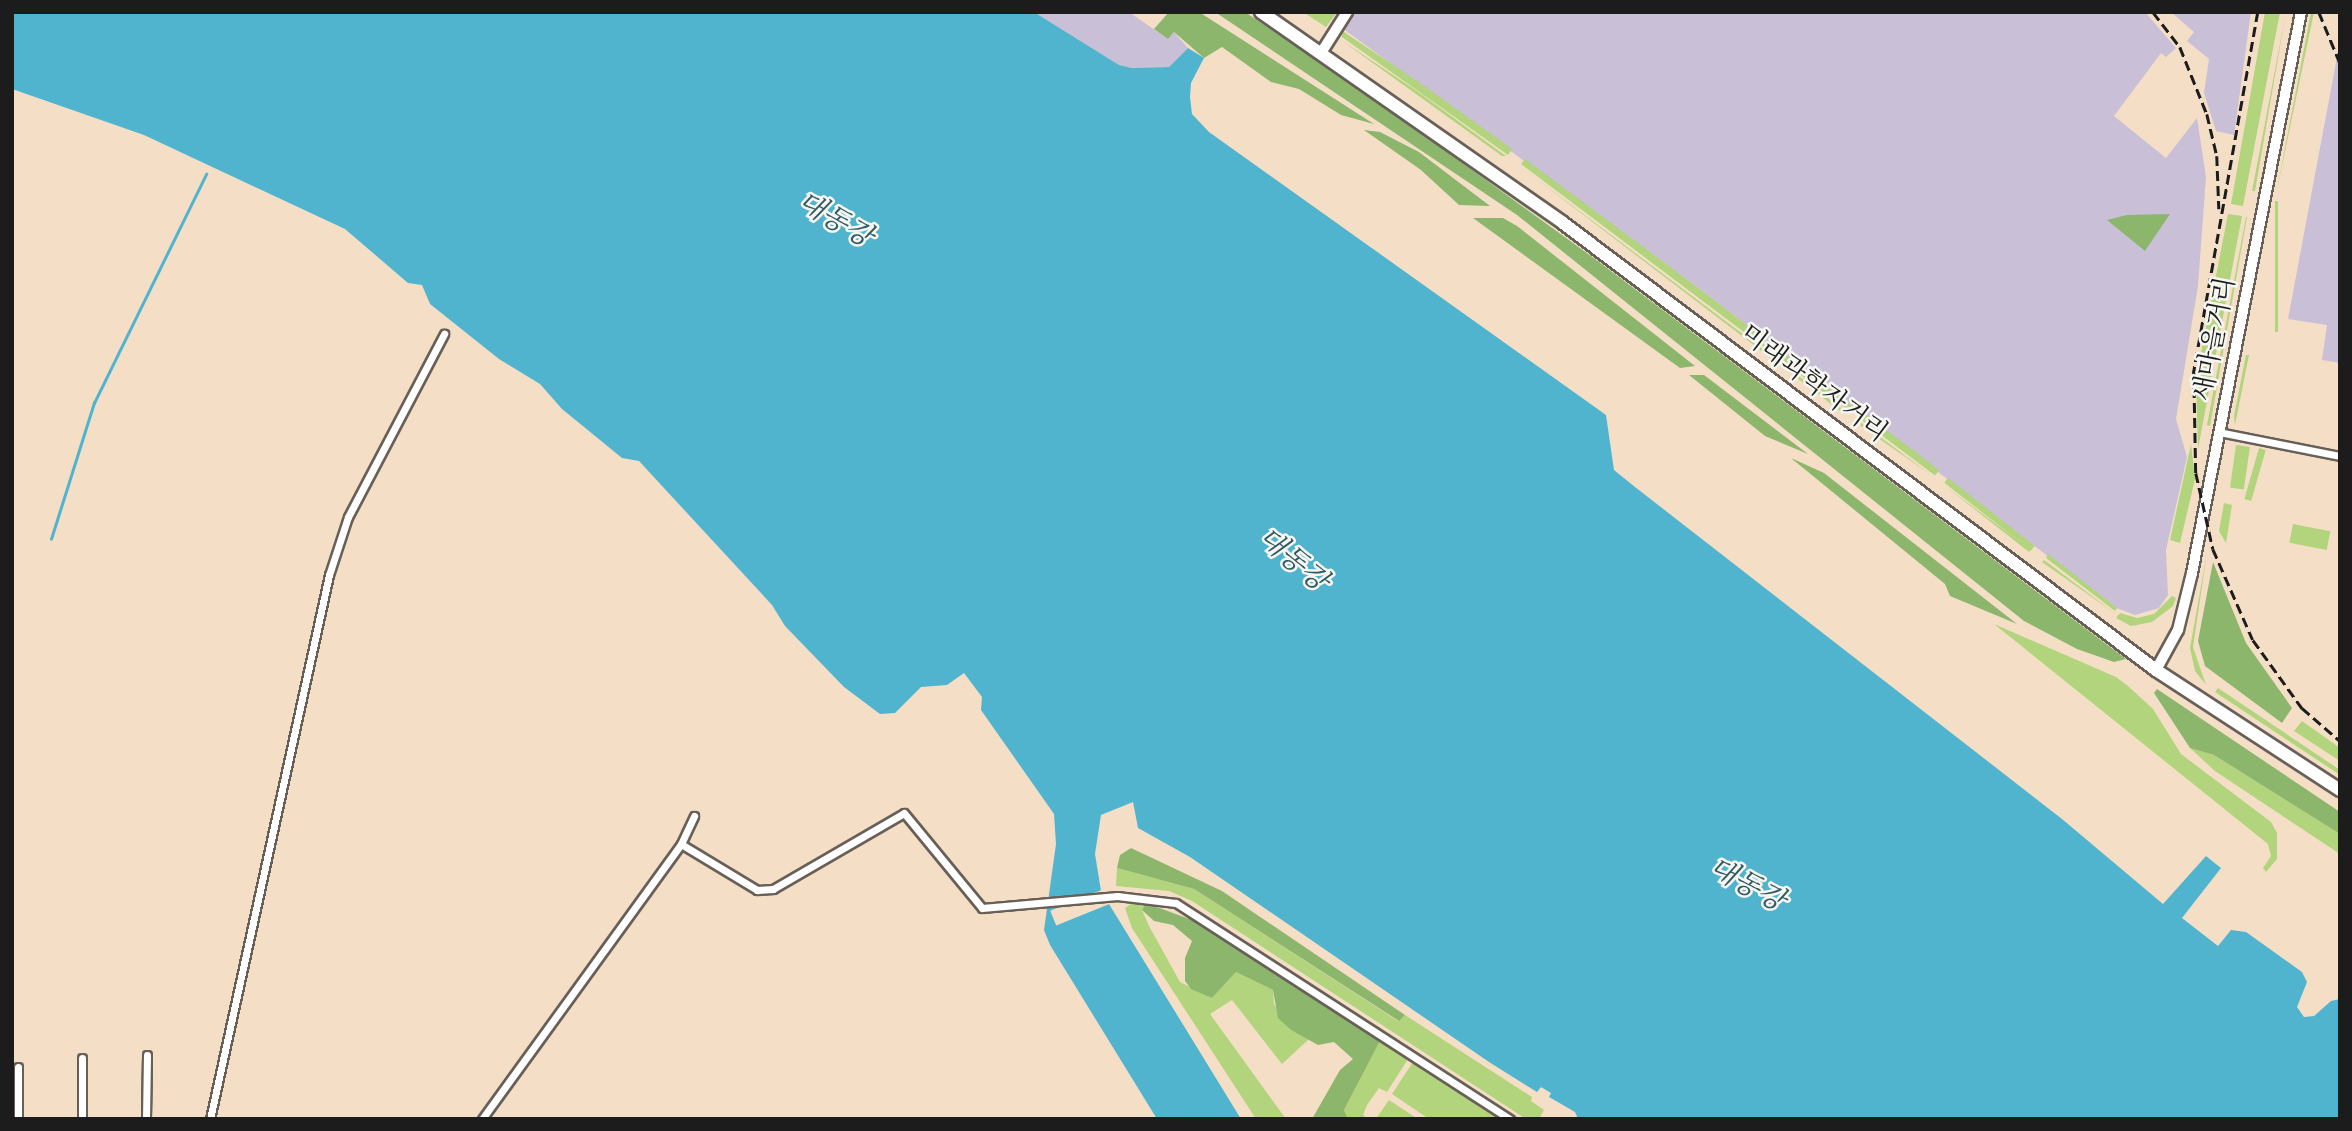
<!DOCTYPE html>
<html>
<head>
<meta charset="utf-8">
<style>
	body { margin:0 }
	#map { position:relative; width:2352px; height:1131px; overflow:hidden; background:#f4dfc6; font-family:"IM FELL Great Primer","Noto Serif KR",serif }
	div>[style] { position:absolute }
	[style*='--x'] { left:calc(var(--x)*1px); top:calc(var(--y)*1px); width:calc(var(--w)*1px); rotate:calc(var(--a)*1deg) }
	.industrial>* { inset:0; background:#c9bfd7 }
	.green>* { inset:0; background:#b1d47d; transform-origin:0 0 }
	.forest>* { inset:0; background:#8cb66c }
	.water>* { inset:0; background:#51b4cf }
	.pier>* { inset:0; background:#f4dfc6; transform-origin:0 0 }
	.stream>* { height:2.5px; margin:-1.25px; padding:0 1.25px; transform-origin:1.25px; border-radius:1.25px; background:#51b4cf }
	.roads { filter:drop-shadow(2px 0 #686058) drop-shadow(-2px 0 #686058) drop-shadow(0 2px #686058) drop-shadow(0 -2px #686058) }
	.minor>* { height:7px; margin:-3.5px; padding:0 3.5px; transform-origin:3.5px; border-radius:3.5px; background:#fff }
	.tertiary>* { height:10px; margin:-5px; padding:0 5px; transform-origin:5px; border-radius:5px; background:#fff }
	.secondary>* { height:10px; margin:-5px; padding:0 5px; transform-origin:5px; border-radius:5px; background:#fff }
	.primary>* { height:12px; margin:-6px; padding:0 6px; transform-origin:6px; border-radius:6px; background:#fff }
	.rail>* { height:2.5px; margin-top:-1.25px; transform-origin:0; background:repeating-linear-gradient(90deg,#1c1c1c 0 10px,transparent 0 15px) }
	span { translate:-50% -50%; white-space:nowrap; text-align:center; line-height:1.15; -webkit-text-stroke:5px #f6f6f2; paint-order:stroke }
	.street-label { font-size:26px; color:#1c1c1c }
	.water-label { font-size:28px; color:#315964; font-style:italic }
	.frame { position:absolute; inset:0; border:14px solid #1c1c1c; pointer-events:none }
</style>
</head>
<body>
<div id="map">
	<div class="industrial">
		<div style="clip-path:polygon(1034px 12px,1129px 12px,1168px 39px,1174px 32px,1188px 48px,1169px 67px,1132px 68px,1119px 65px)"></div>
		<div style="clip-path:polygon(1352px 12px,2145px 12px,2176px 48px,2166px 57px,2161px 53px,2114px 116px,2166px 158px,2197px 118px,2206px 177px,2198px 286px,2176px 419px,2187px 457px,2166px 550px,2168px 595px,2159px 608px,2135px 615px,2114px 607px,1693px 284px,1342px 28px)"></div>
		<div style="clip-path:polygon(2171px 12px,2251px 12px,2234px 135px,2216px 131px,2204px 93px,2209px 59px,2187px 41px,2194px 32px)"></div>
		<div style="clip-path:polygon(2340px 41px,2340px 363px,2322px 360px,2327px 325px,2288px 319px)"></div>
	</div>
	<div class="green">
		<div style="clip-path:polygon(1303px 12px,1337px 12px,1326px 27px)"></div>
		<div style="clip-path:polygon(2265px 12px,2280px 12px,2243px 206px,2231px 204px)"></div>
		<div style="clip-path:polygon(2286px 12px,2255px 191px,2252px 191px)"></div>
		<div style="clip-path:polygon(2311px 12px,2314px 12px,2276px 195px)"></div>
		<div style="clip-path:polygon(1341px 30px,1423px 85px,1512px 149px,1508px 155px,1342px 37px)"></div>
		<div style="clip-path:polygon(1341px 40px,1417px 91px,1506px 156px,1502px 156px)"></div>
		<div style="clip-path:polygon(1525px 159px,1693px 284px,1854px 407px,1850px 412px,1521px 164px)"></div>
		<div style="clip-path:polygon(1518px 165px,1848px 413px,1844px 414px)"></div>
		<div style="left:2275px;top:201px;width:3px;height:131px"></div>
		<div style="clip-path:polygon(2228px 214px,2242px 216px,2198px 449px,2196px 379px)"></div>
		<div style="clip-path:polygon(2247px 217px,2210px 426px,2207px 425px,2246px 217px)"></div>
		<div style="clip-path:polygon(2246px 355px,2249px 355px,2235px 425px,2234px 416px)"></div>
		<div style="left:1865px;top:414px;width:93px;height:7px;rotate:37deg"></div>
		<div style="clip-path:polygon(1860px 422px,1931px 475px,1861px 426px)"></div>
		<div style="clip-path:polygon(2191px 444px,2195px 479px,2180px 543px,2170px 540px)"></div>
		<div style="left:2236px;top:445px;width:14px;height:43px;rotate:8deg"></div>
		<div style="left:2259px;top:448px;width:7px;height:53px;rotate:16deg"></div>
		<div style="left:1948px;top:478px;width:110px;height:6px;rotate:38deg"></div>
		<div style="clip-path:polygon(1945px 486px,2031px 550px,2029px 552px)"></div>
		<div style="clip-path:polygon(2224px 503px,2232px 505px,2226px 543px,2219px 531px)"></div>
		<div style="left:2293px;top:524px;width:38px;height:19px;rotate:11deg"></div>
		<div style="clip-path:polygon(2207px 553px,2193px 647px,2206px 685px,2195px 671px,2190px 648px)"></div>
		<div style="clip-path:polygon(2048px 554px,2117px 608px,2115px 611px,2046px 558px)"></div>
		<div style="clip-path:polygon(2044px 560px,2116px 614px,2042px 562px)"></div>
		<div style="clip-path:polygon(2172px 596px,2176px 598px,2173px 606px,2152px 622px,2131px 626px,2116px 618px,2120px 613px,2137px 618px,2154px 614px)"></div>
		<div style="clip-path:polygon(1994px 624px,2116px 677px,2128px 686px,2153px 709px,2181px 754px,2271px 822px,2277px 833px,2277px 859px,2266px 872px,2263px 868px,2271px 856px,2268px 844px)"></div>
		<div style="clip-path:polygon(2218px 688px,2340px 770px,2340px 775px,2215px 692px)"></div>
		<div style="clip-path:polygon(2302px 721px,2340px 748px,2340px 761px,2294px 731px)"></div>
		<div style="clip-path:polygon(2190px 748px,2214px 755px,2340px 834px,2340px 854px,2215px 771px)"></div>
		<div style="clip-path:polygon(1117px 868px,1194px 889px,1398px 1021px,1405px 1015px,1532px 1097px,1531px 1101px,1544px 1110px,1539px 1119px,1526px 1119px,1192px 901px,1169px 891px,1116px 886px)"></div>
		<div style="clip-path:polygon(1134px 902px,1146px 903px,1142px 910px,1149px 926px,1180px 982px,1212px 998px,1236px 972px,1273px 990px,1274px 1004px,1291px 1030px,1309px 1039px,1282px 1064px,1232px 1000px,1210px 1014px,1286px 1119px,1256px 1119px,1132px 928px,1125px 908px)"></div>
		<div style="clip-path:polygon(1380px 1041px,1408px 1059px,1387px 1092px,1379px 1088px,1367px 1105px,1363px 1115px,1368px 1119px,1348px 1119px,1344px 1110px)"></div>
		<div style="clip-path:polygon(1413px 1062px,1498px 1119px,1429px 1119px,1392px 1094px)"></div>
		<div style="clip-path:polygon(1389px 1100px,1418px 1119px,1376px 1119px)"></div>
	</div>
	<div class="forest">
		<div style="clip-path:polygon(1169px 12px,1199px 12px,1374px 124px,1341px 115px,1299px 89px,1271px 82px,1222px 47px,1204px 58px,1174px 32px,1168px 39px,1154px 29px)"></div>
		<div style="clip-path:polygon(1215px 12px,1245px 12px,1373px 98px,1591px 256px,2126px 659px,2114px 662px,2077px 649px,2024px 621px,1517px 215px)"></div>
		<div style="clip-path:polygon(1364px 130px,1380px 132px,1419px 152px,1490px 206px,1459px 205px,1421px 170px)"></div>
		<div style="clip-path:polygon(2170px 214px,2145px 251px,2107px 220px,2127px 215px)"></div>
		<div style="clip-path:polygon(1473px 218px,1503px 218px,1517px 226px,1695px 366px,1680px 368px)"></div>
		<div style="clip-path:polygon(1689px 375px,1704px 375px,1808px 454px,1765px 436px)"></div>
		<div style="clip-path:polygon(1791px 458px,1824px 473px,2017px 624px,1950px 596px,1945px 584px)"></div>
		<div style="clip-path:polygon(2213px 562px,2246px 643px,2292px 708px,2282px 723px,2205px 666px,2198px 641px)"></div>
		<div style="clip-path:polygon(2157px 689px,2340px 812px,2340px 834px,2214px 755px,2190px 748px,2154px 693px)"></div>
		<div style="clip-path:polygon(1131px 848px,1222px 891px,1405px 1015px,1399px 1021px,1194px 889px,1117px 868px,1120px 855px)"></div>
		<div style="clip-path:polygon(1146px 903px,1192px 920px,1380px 1041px,1344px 1110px,1348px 1119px,1312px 1119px,1340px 1070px,1353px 1059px,1334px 1042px,1318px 1045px,1291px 1030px,1278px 1018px,1273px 990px,1236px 972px,1212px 998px,1191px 989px,1185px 981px,1185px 958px,1192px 941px,1173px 925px,1154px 921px,1142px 910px)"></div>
	</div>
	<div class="water">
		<div style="clip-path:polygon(12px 12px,1034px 12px,1119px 65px,1132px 68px,1169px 67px,1188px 48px,1204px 58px,1191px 83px,1190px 97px,1192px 114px,1209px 132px,1606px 415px,1614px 470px,1635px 487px,2062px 819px,2163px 904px,2206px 856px,2221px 868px,2182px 918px,2218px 946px,2231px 930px,2246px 932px,2302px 972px,2307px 982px,2297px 1007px,2304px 1017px,2314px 1016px,2331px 1001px,2340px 999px,2340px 1119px,1578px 1119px,1575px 1112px,1549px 1097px,1551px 1093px,1541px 1087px,1537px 1092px,1489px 1062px,1190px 857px,1138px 828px,1133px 802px,1101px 815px,1095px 854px,1101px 891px,1241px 1119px,1157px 1119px,1050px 945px,1044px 930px,1056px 844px,1054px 814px,981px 710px,982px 697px,964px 673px,947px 685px,921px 687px,895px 713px,880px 714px,844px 687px,785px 626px,772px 605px,639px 461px,622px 458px,562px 409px,540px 384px,499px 359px,430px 304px,422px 285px,408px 283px,345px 229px,144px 135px,12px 89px)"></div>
	</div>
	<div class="pier">
		<div style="left:1104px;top:889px;width:16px;height:58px;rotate:68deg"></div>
	</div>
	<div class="stream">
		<div style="--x:51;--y:539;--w:143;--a:-72.5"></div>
		<div style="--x:94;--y:403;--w:255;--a:-63.9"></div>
	</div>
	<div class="roads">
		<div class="minor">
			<div style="--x:2219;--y:432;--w:123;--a:11.2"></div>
			<div style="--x:681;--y:844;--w:89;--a:31.2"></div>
			<div style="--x:757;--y:890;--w:16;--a:-4"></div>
			<div style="--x:773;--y:889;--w:151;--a:-30.1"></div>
			<div style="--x:904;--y:813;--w:123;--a:50.6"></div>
			<div style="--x:982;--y:908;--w:136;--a:-5.1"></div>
			<div style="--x:1117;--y:896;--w:59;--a:6.8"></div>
			<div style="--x:1176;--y:903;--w:398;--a:32.9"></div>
			<div style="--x:82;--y:1058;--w:61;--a:90"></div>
			<div style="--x:18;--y:1067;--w:52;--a:90"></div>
			<div style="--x:146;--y:1119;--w:64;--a:-89.1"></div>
			<div style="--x:210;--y:1119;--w:557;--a:-77.66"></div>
			<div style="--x:329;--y:575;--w:61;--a:-71.9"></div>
			<div style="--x:348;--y:517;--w:207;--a:-62.3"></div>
			<div style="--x:482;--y:1119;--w:339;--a:-54.1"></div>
			<div style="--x:681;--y:844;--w:31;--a:-65"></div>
		</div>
		<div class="tertiary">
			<div style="--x:1321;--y:53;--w:49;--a:-57.6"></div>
		</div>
		<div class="secondary">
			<div style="--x:2156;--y:670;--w:46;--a:-61.2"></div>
			<div style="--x:2178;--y:630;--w:59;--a:-76.2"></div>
			<div style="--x:2192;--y:573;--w:571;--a:-79"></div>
		</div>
		<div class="primary">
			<div style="--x:1261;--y:12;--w:368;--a:34.9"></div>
			<div style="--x:1563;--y:223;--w:743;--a:37.01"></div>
			<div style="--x:2156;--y:670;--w:220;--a:33.1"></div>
		</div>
	</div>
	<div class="rail">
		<div style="--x:2153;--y:12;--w:44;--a:52.4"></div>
		<div style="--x:2180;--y:47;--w:72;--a:68.1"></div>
		<div style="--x:2207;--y:114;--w:43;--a:76.6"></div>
		<div style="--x:2217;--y:156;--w:53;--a:87.8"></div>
		<div style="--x:2258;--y:12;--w:367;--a:100.1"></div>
		<div style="--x:2194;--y:373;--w:100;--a:88.9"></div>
		<div style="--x:2196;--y:473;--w:78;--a:77.4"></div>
		<div style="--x:2213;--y:549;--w:99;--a:66.3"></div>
		<div style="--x:2253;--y:640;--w:84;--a:54.2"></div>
		<div style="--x:2302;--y:708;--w:50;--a:41"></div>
		<div style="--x:2319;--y:12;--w:55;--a:67.6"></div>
	</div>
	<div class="street-label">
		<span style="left:2214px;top:339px;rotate:-79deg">새마을거리</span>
		<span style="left:1814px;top:383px;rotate:37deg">미래과학자거리</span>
	</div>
	<div class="water-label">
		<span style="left:835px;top:219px;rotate:30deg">대동강</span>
		<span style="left:1293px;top:559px;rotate:40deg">대동강</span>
		<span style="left:1747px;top:884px;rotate:28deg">대동강</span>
	</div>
	<div class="frame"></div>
</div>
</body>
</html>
